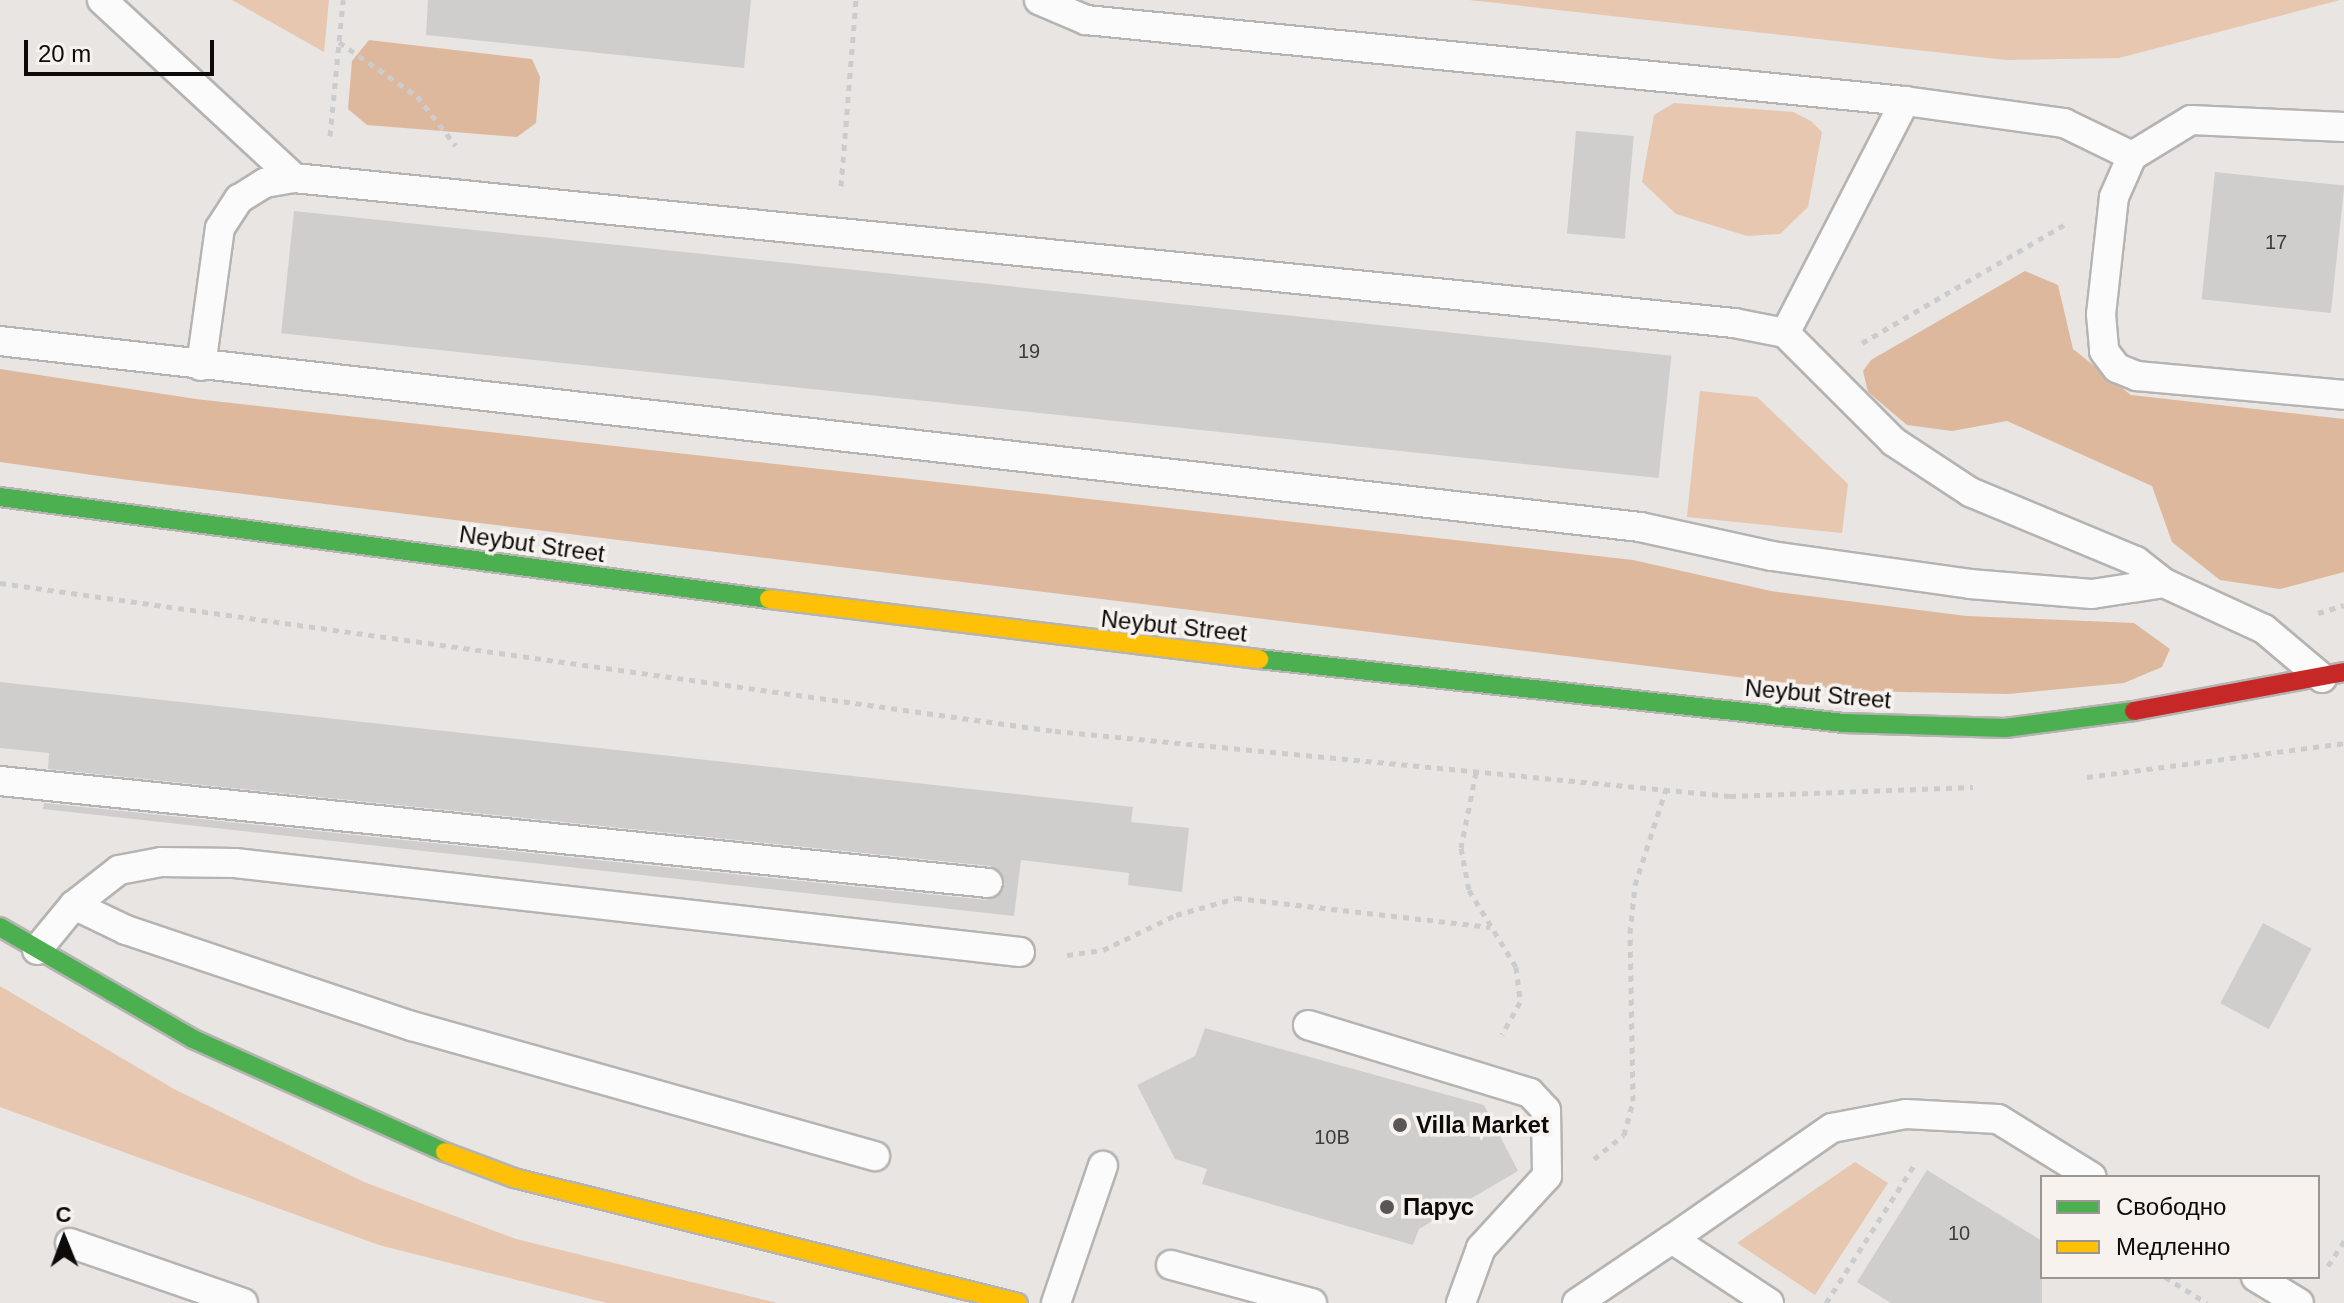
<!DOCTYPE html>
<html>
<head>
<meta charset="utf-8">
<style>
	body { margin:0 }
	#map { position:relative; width:2344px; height:1303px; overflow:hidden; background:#e8e5e3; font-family:Arial,sans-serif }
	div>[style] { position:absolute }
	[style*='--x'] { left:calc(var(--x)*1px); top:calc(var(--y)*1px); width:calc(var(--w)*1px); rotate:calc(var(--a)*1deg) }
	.green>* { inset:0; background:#e7c7b0 }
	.forest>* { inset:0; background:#deb89c }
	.building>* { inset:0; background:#d0cecd; transform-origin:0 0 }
	.path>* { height:5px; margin-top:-2.5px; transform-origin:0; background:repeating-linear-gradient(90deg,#cdcccc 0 6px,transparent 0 12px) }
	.roads { filter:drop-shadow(2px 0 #b5b4b2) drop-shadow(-2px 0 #b5b4b2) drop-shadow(0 2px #b5b4b2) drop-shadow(0 -2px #b5b4b2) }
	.lane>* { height:28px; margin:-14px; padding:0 14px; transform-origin:14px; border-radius:14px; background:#fcfbfb }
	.fast>* { height:18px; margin:-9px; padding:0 9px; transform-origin:9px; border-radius:9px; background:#4caf50 }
	.slow>* { height:18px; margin:-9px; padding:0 9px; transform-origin:9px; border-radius:9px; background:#ffc107 }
	.jam>* { height:18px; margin:-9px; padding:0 9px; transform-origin:9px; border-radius:9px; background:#c62828 }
	.dots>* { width:22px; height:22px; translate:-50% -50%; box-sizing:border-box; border:4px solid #f7f2ee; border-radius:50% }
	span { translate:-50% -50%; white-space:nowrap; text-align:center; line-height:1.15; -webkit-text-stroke:7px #f7f2ee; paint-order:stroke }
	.number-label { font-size:20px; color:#3d3c3b }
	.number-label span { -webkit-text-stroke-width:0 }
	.street-label { font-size:24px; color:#0c0b0a }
	.poi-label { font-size:24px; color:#0c0b0a; font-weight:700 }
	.left { translate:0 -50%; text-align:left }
	.legend { position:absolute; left:2040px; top:1175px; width:280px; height:104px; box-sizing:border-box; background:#f7f2ee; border:2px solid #999693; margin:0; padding:10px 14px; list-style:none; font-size:24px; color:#0c0b0a }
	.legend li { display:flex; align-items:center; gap:16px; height:40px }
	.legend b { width:40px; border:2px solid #999693 }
	.north { position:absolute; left:24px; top:1199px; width:80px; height:80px; -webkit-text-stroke:6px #f7f2ee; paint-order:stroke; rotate:359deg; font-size:22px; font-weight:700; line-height:32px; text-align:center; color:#0c0b0a }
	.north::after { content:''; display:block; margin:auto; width:28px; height:36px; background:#0c0b0a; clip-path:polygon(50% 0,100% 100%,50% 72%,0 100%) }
	.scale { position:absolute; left:24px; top:40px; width:190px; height:36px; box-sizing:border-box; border:4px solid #0c0b0a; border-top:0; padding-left:10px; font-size:24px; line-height:28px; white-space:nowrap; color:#0c0b0a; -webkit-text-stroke:6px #f7f2ee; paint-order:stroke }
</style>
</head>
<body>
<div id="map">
	<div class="green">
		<div style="clip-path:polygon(232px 0,329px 0,324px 52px)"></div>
		<div style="clip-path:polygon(1469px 0,2340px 0,2119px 58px,2006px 60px)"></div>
		<div style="clip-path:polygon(1674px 103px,1793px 112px,1811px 121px,1822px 132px,1808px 207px,1780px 234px,1747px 236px,1676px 214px,1642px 182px,1654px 115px)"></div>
		<div style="clip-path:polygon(1700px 391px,1757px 397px,1848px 484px,1842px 533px,1687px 517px)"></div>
		<div style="clip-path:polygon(0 986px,174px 1089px,364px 1182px,516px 1239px,777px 1303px,607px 1303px,379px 1245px,0 1107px)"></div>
		<div style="clip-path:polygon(1855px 1162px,1888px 1183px,1815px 1295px,1737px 1243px)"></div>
	</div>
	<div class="forest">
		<div style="clip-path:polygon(369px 40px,532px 59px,540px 77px,536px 123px,517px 137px,367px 125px,348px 109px,352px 61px)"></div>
		<div style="clip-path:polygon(2025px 271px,2058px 285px,2073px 349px,2131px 395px,2344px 419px,2344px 572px,2280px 589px,2220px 580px,2172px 542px,2152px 486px,2007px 421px,1952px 431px,1907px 425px,1868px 392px,1863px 371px,1871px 360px)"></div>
		<div style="clip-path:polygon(0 369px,196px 399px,1633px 560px,1771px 591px,1966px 616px,2134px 623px,2170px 649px,2162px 667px,2124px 683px,2008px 694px,1852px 691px,121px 479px,0 462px)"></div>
	</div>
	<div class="building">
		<div style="clip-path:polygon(428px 0,751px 0,744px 68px,426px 35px)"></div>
		<div style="left:1576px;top:131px;width:58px;height:103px;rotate:5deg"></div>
		<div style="left:2215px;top:172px;width:130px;height:128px;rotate:6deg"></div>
		<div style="left:294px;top:211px;width:1385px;height:123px;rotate:6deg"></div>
		<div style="clip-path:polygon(0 682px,1133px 807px,1131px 822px,1189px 828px,1182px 892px,1128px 885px,1129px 873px,1021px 860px,1014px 916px,43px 809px,44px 803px,986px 900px,1005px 884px,990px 866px,48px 769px,49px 753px,0 748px)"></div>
		<div style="left:2263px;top:923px;width:55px;height:91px;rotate:28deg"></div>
		<div style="clip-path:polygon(1205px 1028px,1484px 1105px,1518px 1171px,1419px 1229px,1413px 1245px,1202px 1184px,1207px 1169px,1175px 1159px,1137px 1085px,1195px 1056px)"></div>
		<div style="clip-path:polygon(1927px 1170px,2042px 1241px,2042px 1303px,1891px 1303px,1857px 1282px)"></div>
	</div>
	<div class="path">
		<div style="--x:339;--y:42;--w:95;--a:34.7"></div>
		<div style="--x:417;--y:96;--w:63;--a:52"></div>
		<div style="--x:330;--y:136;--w:137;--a:-84.5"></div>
		<div style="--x:841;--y:186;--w:187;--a:-85.4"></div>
		<div style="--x:1862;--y:343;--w:234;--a:-30.3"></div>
		<div style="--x:0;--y:583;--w:1065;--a:7.99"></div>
		<div style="--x:1055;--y:731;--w:678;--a:5.5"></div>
		<div style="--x:1730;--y:796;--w:243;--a:-2.1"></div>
		<div style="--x:2318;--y:613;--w:27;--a:-17"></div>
		<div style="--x:1476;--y:772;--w:77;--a:101.2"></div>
		<div style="--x:1461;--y:848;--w:43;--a:79.2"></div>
		<div style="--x:1469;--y:890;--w:90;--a:58.6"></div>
		<div style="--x:1516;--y:967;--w:35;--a:83"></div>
		<div style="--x:1520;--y:1002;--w:37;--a:119"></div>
		<div style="--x:2087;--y:777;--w:259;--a:-7.5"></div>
		<div style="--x:1067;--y:955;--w:36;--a:-8"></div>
		<div style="--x:1103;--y:950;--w:81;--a:-25.6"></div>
		<div style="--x:1176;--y:915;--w:62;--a:-15.8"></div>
		<div style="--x:1236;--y:898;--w:256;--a:6.5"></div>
		<div style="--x:1594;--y:1159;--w:38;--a:-39"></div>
		<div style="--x:1624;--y:1135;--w:35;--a:-75"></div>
		<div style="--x:1633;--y:1101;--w:168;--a:-91"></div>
		<div style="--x:1630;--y:933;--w:48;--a:-84.1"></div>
		<div style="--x:1635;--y:885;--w:101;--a:-72.1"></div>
		<div style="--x:2328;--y:1266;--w:30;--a:-57"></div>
		<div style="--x:2165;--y:1277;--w:49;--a:31.8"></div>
		<div style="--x:1826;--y:1303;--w:167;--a:-57.4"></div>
	</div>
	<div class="roads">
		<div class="lane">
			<div style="--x:102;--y:0;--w:262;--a:42.8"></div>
			<div style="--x:1039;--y:0;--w:51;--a:23.1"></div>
			<div style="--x:1086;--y:20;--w:823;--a:5.65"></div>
			<div style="--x:1905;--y:101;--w:261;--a:117.3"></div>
			<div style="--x:1905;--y:101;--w:161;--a:7.9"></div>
			<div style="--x:2064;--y:123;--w:76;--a:25.9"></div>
			<div style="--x:2132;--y:156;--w:69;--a:-31.4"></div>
			<div style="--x:2191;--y:120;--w:153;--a:2.6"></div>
			<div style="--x:2132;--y:156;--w:45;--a:113.7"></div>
			<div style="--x:2114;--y:197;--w:118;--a:96.3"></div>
			<div style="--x:2101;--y:314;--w:37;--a:85"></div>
			<div style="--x:2104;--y:351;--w:21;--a:53"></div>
			<div style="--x:2117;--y:368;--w:22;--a:22"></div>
			<div style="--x:2137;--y:376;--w:208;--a:5.2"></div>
			<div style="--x:0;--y:341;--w:1651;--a:6.47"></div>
			<div style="--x:1640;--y:527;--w:135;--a:12.4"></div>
			<div style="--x:1772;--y:556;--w:200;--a:8"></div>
			<div style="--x:1970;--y:584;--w:122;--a:4.7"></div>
			<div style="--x:2092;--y:594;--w:73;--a:-8.7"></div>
			<div style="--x:201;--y:366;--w:139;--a:-82.2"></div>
			<div style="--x:220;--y:228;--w:35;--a:-57"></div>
			<div style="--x:239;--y:199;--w:31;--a:-32"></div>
			<div style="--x:265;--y:183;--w:29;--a:-10"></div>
			<div style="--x:294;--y:178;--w:1447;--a:5.75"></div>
			<div style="--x:1734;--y:323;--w:52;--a:11.1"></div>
			<div style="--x:1785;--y:333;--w:154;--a:45"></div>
			<div style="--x:1894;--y:442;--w:91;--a:33.3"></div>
			<div style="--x:1970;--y:492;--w:180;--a:22.6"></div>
			<div style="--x:2136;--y:561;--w:36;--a:38"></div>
			<div style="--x:2164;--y:583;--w:110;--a:24.7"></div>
			<div style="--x:2264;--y:629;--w:76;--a:40.2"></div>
			<div style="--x:0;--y:781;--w:993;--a:5.89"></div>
			<div style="--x:74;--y:905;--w:58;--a:25.7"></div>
			<div style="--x:126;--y:930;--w:302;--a:18.6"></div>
			<div style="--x:412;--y:1026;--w:481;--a:15.7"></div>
			<div style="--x:37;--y:950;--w:58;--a:-50.6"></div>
			<div style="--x:74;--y:905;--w:57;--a:-37.9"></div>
			<div style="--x:119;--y:870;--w:43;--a:-10.8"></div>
			<div style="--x:161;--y:862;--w:74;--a:0.8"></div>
			<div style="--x:235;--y:863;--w:790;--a:6.47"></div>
			<div style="--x:1308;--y:1025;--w:232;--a:17"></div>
			<div style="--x:1530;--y:1093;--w:23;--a:47"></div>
			<div style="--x:1546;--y:1110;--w:66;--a:89.1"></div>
			<div style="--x:1547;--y:1176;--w:98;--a:132.5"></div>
			<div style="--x:1481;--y:1248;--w:59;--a:110"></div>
			<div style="--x:70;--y:1243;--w:183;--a:19.1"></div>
			<div style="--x:1171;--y:1265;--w:146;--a:15.1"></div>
			<div style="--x:2256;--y:1277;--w:50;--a:31.2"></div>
			<div style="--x:1056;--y:1303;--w:145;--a:-71.1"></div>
			<div style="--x:1577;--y:1303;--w:115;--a:-34"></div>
			<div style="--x:1769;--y:1303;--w:116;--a:-146.6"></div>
			<div style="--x:1672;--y:1239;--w:195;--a:-34.8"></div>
			<div style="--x:1832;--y:1128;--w:75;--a:-10.7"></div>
			<div style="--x:1906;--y:1114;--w:92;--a:3.1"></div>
			<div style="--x:1998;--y:1119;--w:110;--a:31.7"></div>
		</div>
		<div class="fast">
			<div style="--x:0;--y:497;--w:776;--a:7.56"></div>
			<div style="--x:1259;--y:659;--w:588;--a:6.24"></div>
			<div style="--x:1844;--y:723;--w:161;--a:1.8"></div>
			<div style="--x:2005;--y:728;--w:130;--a:-7.5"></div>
			<div style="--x:0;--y:927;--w:223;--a:30.1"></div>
			<div style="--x:193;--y:1039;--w:276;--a:24.2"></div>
		</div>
		<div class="slow">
			<div style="--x:769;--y:599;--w:494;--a:7"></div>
			<div style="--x:445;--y:1152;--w:74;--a:20.6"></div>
			<div style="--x:514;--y:1178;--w:519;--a:13.93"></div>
		</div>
		<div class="jam">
			<div style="--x:2134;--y:711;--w:214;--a:-10.5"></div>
		</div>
	</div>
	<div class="dots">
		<div style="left:1400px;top:1125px;background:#595756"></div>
		<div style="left:1387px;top:1207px;background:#595756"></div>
	</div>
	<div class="number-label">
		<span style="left:2276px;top:242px">17</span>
		<span style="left:1029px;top:351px">19</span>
		<span style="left:1332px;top:1137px">10В</span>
		<span style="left:1959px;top:1233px">10</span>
	</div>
	<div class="street-label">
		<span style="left:532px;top:544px;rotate:8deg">Neybut Street</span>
		<span style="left:1174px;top:626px;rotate:6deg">Neybut Street</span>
		<span style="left:1818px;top:694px;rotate:5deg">Neybut Street</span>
	</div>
	<div class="poi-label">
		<span class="left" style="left:1416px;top:1125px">Villa Market</span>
		<span class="left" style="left:1403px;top:1207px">Парус</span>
	</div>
	<ul class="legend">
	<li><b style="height:10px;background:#4caf50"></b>Свободно</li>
	<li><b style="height:10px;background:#ffc107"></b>Медленно</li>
	</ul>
	<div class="north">С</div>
	<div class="scale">20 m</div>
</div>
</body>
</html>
